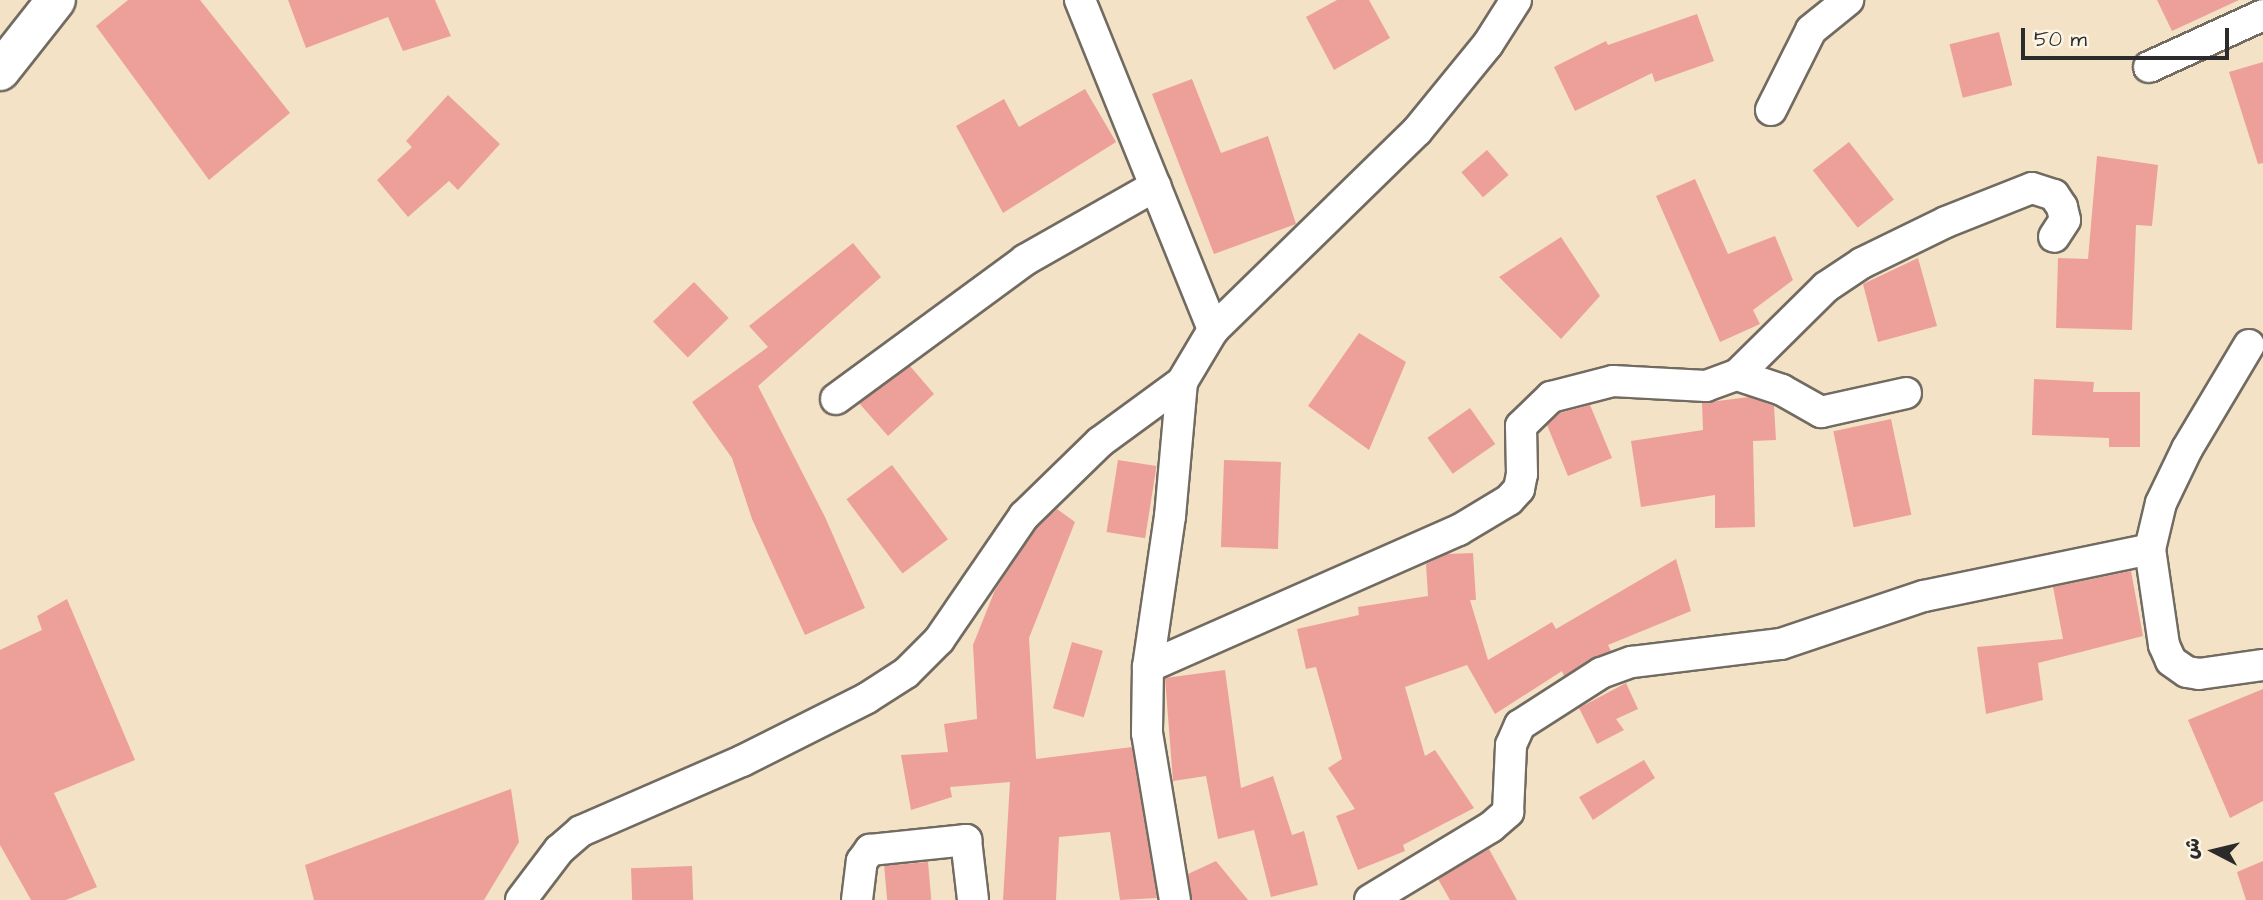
<!DOCTYPE html>
<html>
<head>
<meta charset="utf-8">
<style>
	body { margin:0 }
	#map { position:relative; width:2263px; height:900px; overflow:hidden; background:#f3e2c5; font-family:"Architects Daughter","Playpen Sans Arabic",sans-serif }
	div>[style] { position:absolute }
	[style*='--x'] { left:calc(var(--x)*1px); top:calc(var(--y)*1px); width:calc(var(--w)*1px); rotate:calc(var(--a)*1deg) }
	.building>* { inset:0; background:#eda09a; transform-origin:0 0 }
	.roads { filter:drop-shadow(2px 0 #716b61) drop-shadow(-2px 0 #716b61) drop-shadow(0 2px #716b61) drop-shadow(0 -2px #716b61) }
	.street>* { height:30px; margin:-15px; padding:0 15px; transform-origin:15px; border-radius:15px; background:#fff }
	.secondary>* { height:38px; margin:-19px; padding:0 19px; transform-origin:19px; border-radius:19px; background:#fff }
	span { translate:-50% -50%; white-space:nowrap; text-align:center; line-height:1.15; -webkit-text-stroke:5px #fcf5e5; paint-order:stroke }
	.north { position:absolute; left:2179px; top:816px; width:70px; height:70px; -webkit-text-stroke:5px #fcf5e5; paint-order:stroke; rotate:277deg; font-size:19px; font-weight:700; line-height:28px; text-align:center; color:#2b2b2b }
	.north::after { content:''; display:block; margin:auto; width:24px; height:32px; background:#2b2b2b; clip-path:polygon(50% 0,100% 100%,50% 72%,0 100%) }
	.scale { position:absolute; left:2021px; top:28px; width:208px; height:32px; box-sizing:border-box; border:4px solid #2b2b2b; border-top:0; padding-left:9px; font-size:21px; line-height:24px; white-space:nowrap; color:#2b2b2b; -webkit-text-stroke:5px #fcf5e5; paint-order:stroke }
</style>
</head>
<body>
<div id="map">
	<div class="building">
		<div style="clip-path:polygon(128px 0,200px 0,290px 113px,209px 180px,96px 26px)"></div>
		<div style="clip-path:polygon(288px 0,435px 0,451px 36px,403px 51px,388px 17px,306px 48px)"></div>
		<div style="clip-path:polygon(1337px 0,1369px 0,1390px 38px,1334px 70px,1306px 17px)"></div>
		<div style="clip-path:polygon(2157px 0,2239px 0,2172px 31px)"></div>
		<div style="clip-path:polygon(1697px 14px,1714px 61px,1655px 82px,1652px 73px,1575px 111px,1554px 67px,1606px 41px,1608px 45px)"></div>
		<div style="left:1999px;top:32px;width:55px;height:51px;rotate:76deg"></div>
		<div style="clip-path:polygon(2263px 62px,2263px 163px,2258px 164px,2229px 72px)"></div>
		<div style="clip-path:polygon(1192px 79px,1221px 153px,1268px 136px,1296px 224px,1214px 254px,1152px 94px)"></div>
		<div style="clip-path:polygon(1085px 89px,1116px 142px,1003px 213px,956px 126px,1004px 99px,1019px 127px)"></div>
		<div style="clip-path:polygon(448px 95px,500px 144px,458px 190px,449px 181px,408px 217px,377px 180px,412px 147px,406px 141px)"></div>
		<div style="left:1849px;top:142px;width:73px;height:46px;rotate:52deg"></div>
		<div style="left:1487px;top:150px;width:33px;height:34px;rotate:49deg"></div>
		<div style="clip-path:polygon(2097px 156px,2158px 165px,2152px 226px,2136px 225px,2132px 330px,2056px 328px,2058px 258px,2088px 259px)"></div>
		<div style="clip-path:polygon(1695px 179px,1728px 254px,1775px 236px,1793px 280px,1753px 310px,1760px 324px,1720px 342px,1656px 196px)"></div>
		<div style="clip-path:polygon(1561px 237px,1600px 296px,1561px 339px,1499px 277px)"></div>
		<div style="clip-path:polygon(853px 243px,881px 277px,758px 386px,825px 517px,865px 608px,805px 635px,752px 519px,732px 458px,692px 402px,768px 347px,749px 326px)"></div>
		<div style="clip-path:polygon(1918px 258px,1937px 326px,1878px 342px,1863px 284px)"></div>
		<div style="left:694px;top:282px;width:50px;height:57px;rotate:46deg"></div>
		<div style="clip-path:polygon(1359px 333px,1406px 362px,1369px 450px,1308px 406px)"></div>
		<div style="clip-path:polygon(910px 366px,934px 394px,888px 436px,859px 403px)"></div>
		<div style="clip-path:polygon(2034px 379px,2094px 382px,2093px 392px,2140px 392px,2140px 447px,2109px 447px,2109px 438px,2032px 435px)"></div>
		<div style="clip-path:polygon(1749px 397px,1774px 406px,1776px 440px,1753px 441px,1755px 527px,1715px 528px,1715px 495px,1641px 507px,1631px 441px,1703px 430px,1702px 403px)"></div>
		<div style="clip-path:polygon(1590px 405px,1612px 458px,1568px 476px,1547px 425px,1560px 413px)"></div>
		<div style="left:1470px;top:408px;width:44px;height:52px;rotate:55deg"></div>
		<div style="left:1891px;top:419px;width:98px;height:59px;rotate:78deg"></div>
		<div style="left:1118px;top:460px;width:39px;height:73px;rotate:9deg"></div>
		<div style="left:1224px;top:460px;width:57px;height:87px;rotate:2deg"></div>
		<div style="left:892px;top:465px;width:93px;height:57px;rotate:53deg"></div>
		<div style="clip-path:polygon(1057px 509px,1075px 522px,1029px 638px,1036px 759px,1132px 747px,1157px 898px,1120px 900px,1110px 832px,1059px 837px,1056px 900px,1003px 900px,1010px 782px,950px 787px,952px 797px,911px 810px,901px 755px,948px 752px,944px 724px,977px 719px,973px 645px,995px 590px,1037px 527px)"></div>
		<div style="clip-path:polygon(1473px 553px,1476px 600px,1470px 600px,1488px 660px,1552px 622px,1556px 629px,1676px 559px,1691px 611px,1608px 645px,1611px 651px,1564px 676px,1562px 671px,1495px 714px,1467px 665px,1405px 687px,1425px 756px,1435px 750px,1474px 808px,1403px 845px,1405px 851px,1358px 870px,1336px 816px,1355px 809px,1328px 768px,1342px 759px,1316px 667px,1306px 669px,1297px 629px,1359px 615px,1358px 607px,1428px 596px,1426px 564px,1447px 554px)"></div>
		<div style="clip-path:polygon(2131px 571px,2143px 636px,2038px 663px,2043px 700px,1986px 714px,1977px 647px,2063px 639px,2053px 587px)"></div>
		<div style="clip-path:polygon(67px 599px,135px 760px,54px 793px,97px 887px,66px 900px,31px 900px,0 845px,0 650px,42px 630px,37px 616px)"></div>
		<div style="left:1072px;top:642px;width:32px;height:69px;rotate:16deg"></div>
		<div style="clip-path:polygon(1225px 670px,1241px 788px,1273px 776px,1292px 835px,1304px 831px,1318px 885px,1271px 897px,1254px 830px,1218px 839px,1206px 776px,1173px 781px,1165px 678px)"></div>
		<div style="clip-path:polygon(1626px 683px,1638px 709px,1616px 719px,1624px 730px,1597px 744px,1579px 708px)"></div>
		<div style="clip-path:polygon(2263px 689px,2263px 801px,2230px 818px,2188px 720px)"></div>
		<div style="clip-path:polygon(1644px 760px,1655px 778px,1593px 820px,1579px 797px)"></div>
		<div style="clip-path:polygon(511px 789px,519px 842px,484px 900px,314px 900px,305px 865px)"></div>
		<div style="clip-path:polygon(1489px 849px,1517px 900px,1450px 900px,1438px 879px)"></div>
		<div style="clip-path:polygon(1216px 861px,1248px 900px,1192px 900px,1188px 874px)"></div>
		<div style="clip-path:polygon(2263px 861px,2263px 900px,2246px 900px,2237px 872px)"></div>
		<div style="left:928px;top:862px;width:38px;height:44px;rotate:85deg"></div>
		<div style="left:692px;top:866px;width:34px;height:61px;rotate:88deg"></div>
	</div>
	<div class="roads">
		<div class="street">
			<div style="--x:1080;--y:0;--w:356;--a:68"></div>
			<div style="--x:1213;--y:330;--w:61;--a:120.8"></div>
			<div style="--x:2149;--y:67;--w:125;--a:-24.5"></div>
			<div style="--x:1771;--y:110;--w:89;--a:-63.4"></div>
			<div style="--x:1811;--y:30;--w:48;--a:-39"></div>
			<div style="--x:1213;--y:330;--w:285;--a:-44.3"></div>
			<div style="--x:1417;--y:131;--w:112;--a:-50.8"></div>
			<div style="--x:1488;--y:44;--w:52;--a:-57.5"></div>
			<div style="--x:1737;--y:375;--w:125;--a:-44.7"></div>
			<div style="--x:1826;--y:287;--w:43;--a:-33.7"></div>
			<div style="--x:1862;--y:263;--w:93;--a:-26"></div>
			<div style="--x:1946;--y:222;--w:92;--a:-21.6"></div>
			<div style="--x:2032;--y:188;--w:23;--a:18"></div>
			<div style="--x:2054;--y:195;--w:14;--a:56"></div>
			<div style="--x:2062;--y:207;--w:13;--a:77"></div>
			<div style="--x:2065;--y:220;--w:20;--a:123"></div>
			<div style="--x:836;--y:399;--w:235;--a:-36.3"></div>
			<div style="--x:1025;--y:260;--w:150;--a:-29.6"></div>
			<div style="--x:2150;--y:549;--w:47;--a:-76.6"></div>
			<div style="--x:2161;--y:503;--w:60;--a:-64.3"></div>
			<div style="--x:2187;--y:449;--w:121;--a:-59.2"></div>
			<div style="--x:1148;--y:667;--w:340;--a:-23.8"></div>
			<div style="--x:1459;--y:530;--w:58;--a:-31"></div>
			<div style="--x:1509;--y:500;--w:15;--a:-48"></div>
			<div style="--x:1519;--y:489;--w:15;--a:-79"></div>
			<div style="--x:1522;--y:474;--w:48;--a:-91.2"></div>
			<div style="--x:1521;--y:426;--w:42;--a:-44"></div>
			<div style="--x:1551;--y:397;--w:64;--a:-14.5"></div>
			<div style="--x:1613;--y:381;--w:93;--a:3.1"></div>
			<div style="--x:1706;--y:386;--w:33;--a:-20"></div>
			<div style="--x:1737;--y:375;--w:47;--a:18.4"></div>
			<div style="--x:1782;--y:390;--w:45;--a:29.4"></div>
			<div style="--x:1821;--y:412;--w:87;--a:-12.6"></div>
			<div style="--x:521;--y:900;--w:63;--a:-52.8"></div>
			<div style="--x:559;--y:850;--w:29;--a:-41"></div>
			<div style="--x:581;--y:831;--w:176;--a:-23.5"></div>
			<div style="--x:742;--y:761;--w:140;--a:-26.7"></div>
			<div style="--x:867;--y:698;--w:46;--a:-32.7"></div>
			<div style="--x:906;--y:673;--w:47;--a:-45"></div>
			<div style="--x:939;--y:640;--w:150;--a:-55.6"></div>
			<div style="--x:1024;--y:516;--w:106;--a:-44.2"></div>
			<div style="--x:1100;--y:442;--w:102;--a:-36.2"></div>
			<div style="--x:1182;--y:382;--w:135;--a:95.1"></div>
			<div style="--x:1170;--y:516;--w:153;--a:98.3"></div>
			<div style="--x:1148;--y:667;--w:66;--a:90.9"></div>
			<div style="--x:1147;--y:733;--w:169;--a:80.5"></div>
			<div style="--x:857;--y:900;--w:39;--a:-83"></div>
			<div style="--x:862;--y:861;--w:14;--a:-54"></div>
			<div style="--x:870;--y:850;--w:97;--a:-5.9"></div>
			<div style="--x:966;--y:840;--w:60;--a:83.3"></div>
			<div style="--x:1370;--y:900;--w:141;--a:-31.1"></div>
			<div style="--x:1491;--y:827;--w:23;--a:-41"></div>
			<div style="--x:1508;--y:812;--w:67;--a:-87.4"></div>
			<div style="--x:1511;--y:745;--w:22;--a:-66"></div>
			<div style="--x:1520;--y:725;--w:96;--a:-32.7"></div>
			<div style="--x:1601;--y:673;--w:33;--a:-20"></div>
			<div style="--x:1632;--y:662;--w:150;--a:-6.9"></div>
			<div style="--x:1781;--y:644;--w:151;--a:-18.6"></div>
			<div style="--x:1924;--y:596;--w:231;--a:-11.7"></div>
			<div style="--x:2150;--y:549;--w:97;--a:81.7"></div>
			<div style="--x:2164;--y:645;--w:17;--a:66"></div>
			<div style="--x:2171;--y:661;--w:19;--a:35"></div>
			<div style="--x:2187;--y:672;--w:12;--a:9"></div>
			<div style="--x:2199;--y:674;--w:65;--a:-8"></div>
		</div>
		<div class="secondary">
			<div style="--x:0;--y:71;--w:90;--a:-51.7"></div>
		</div>
	</div>
	<div class="north">ش</div>
	<div class="scale">50 m</div>
</div>
</body>
</html>
